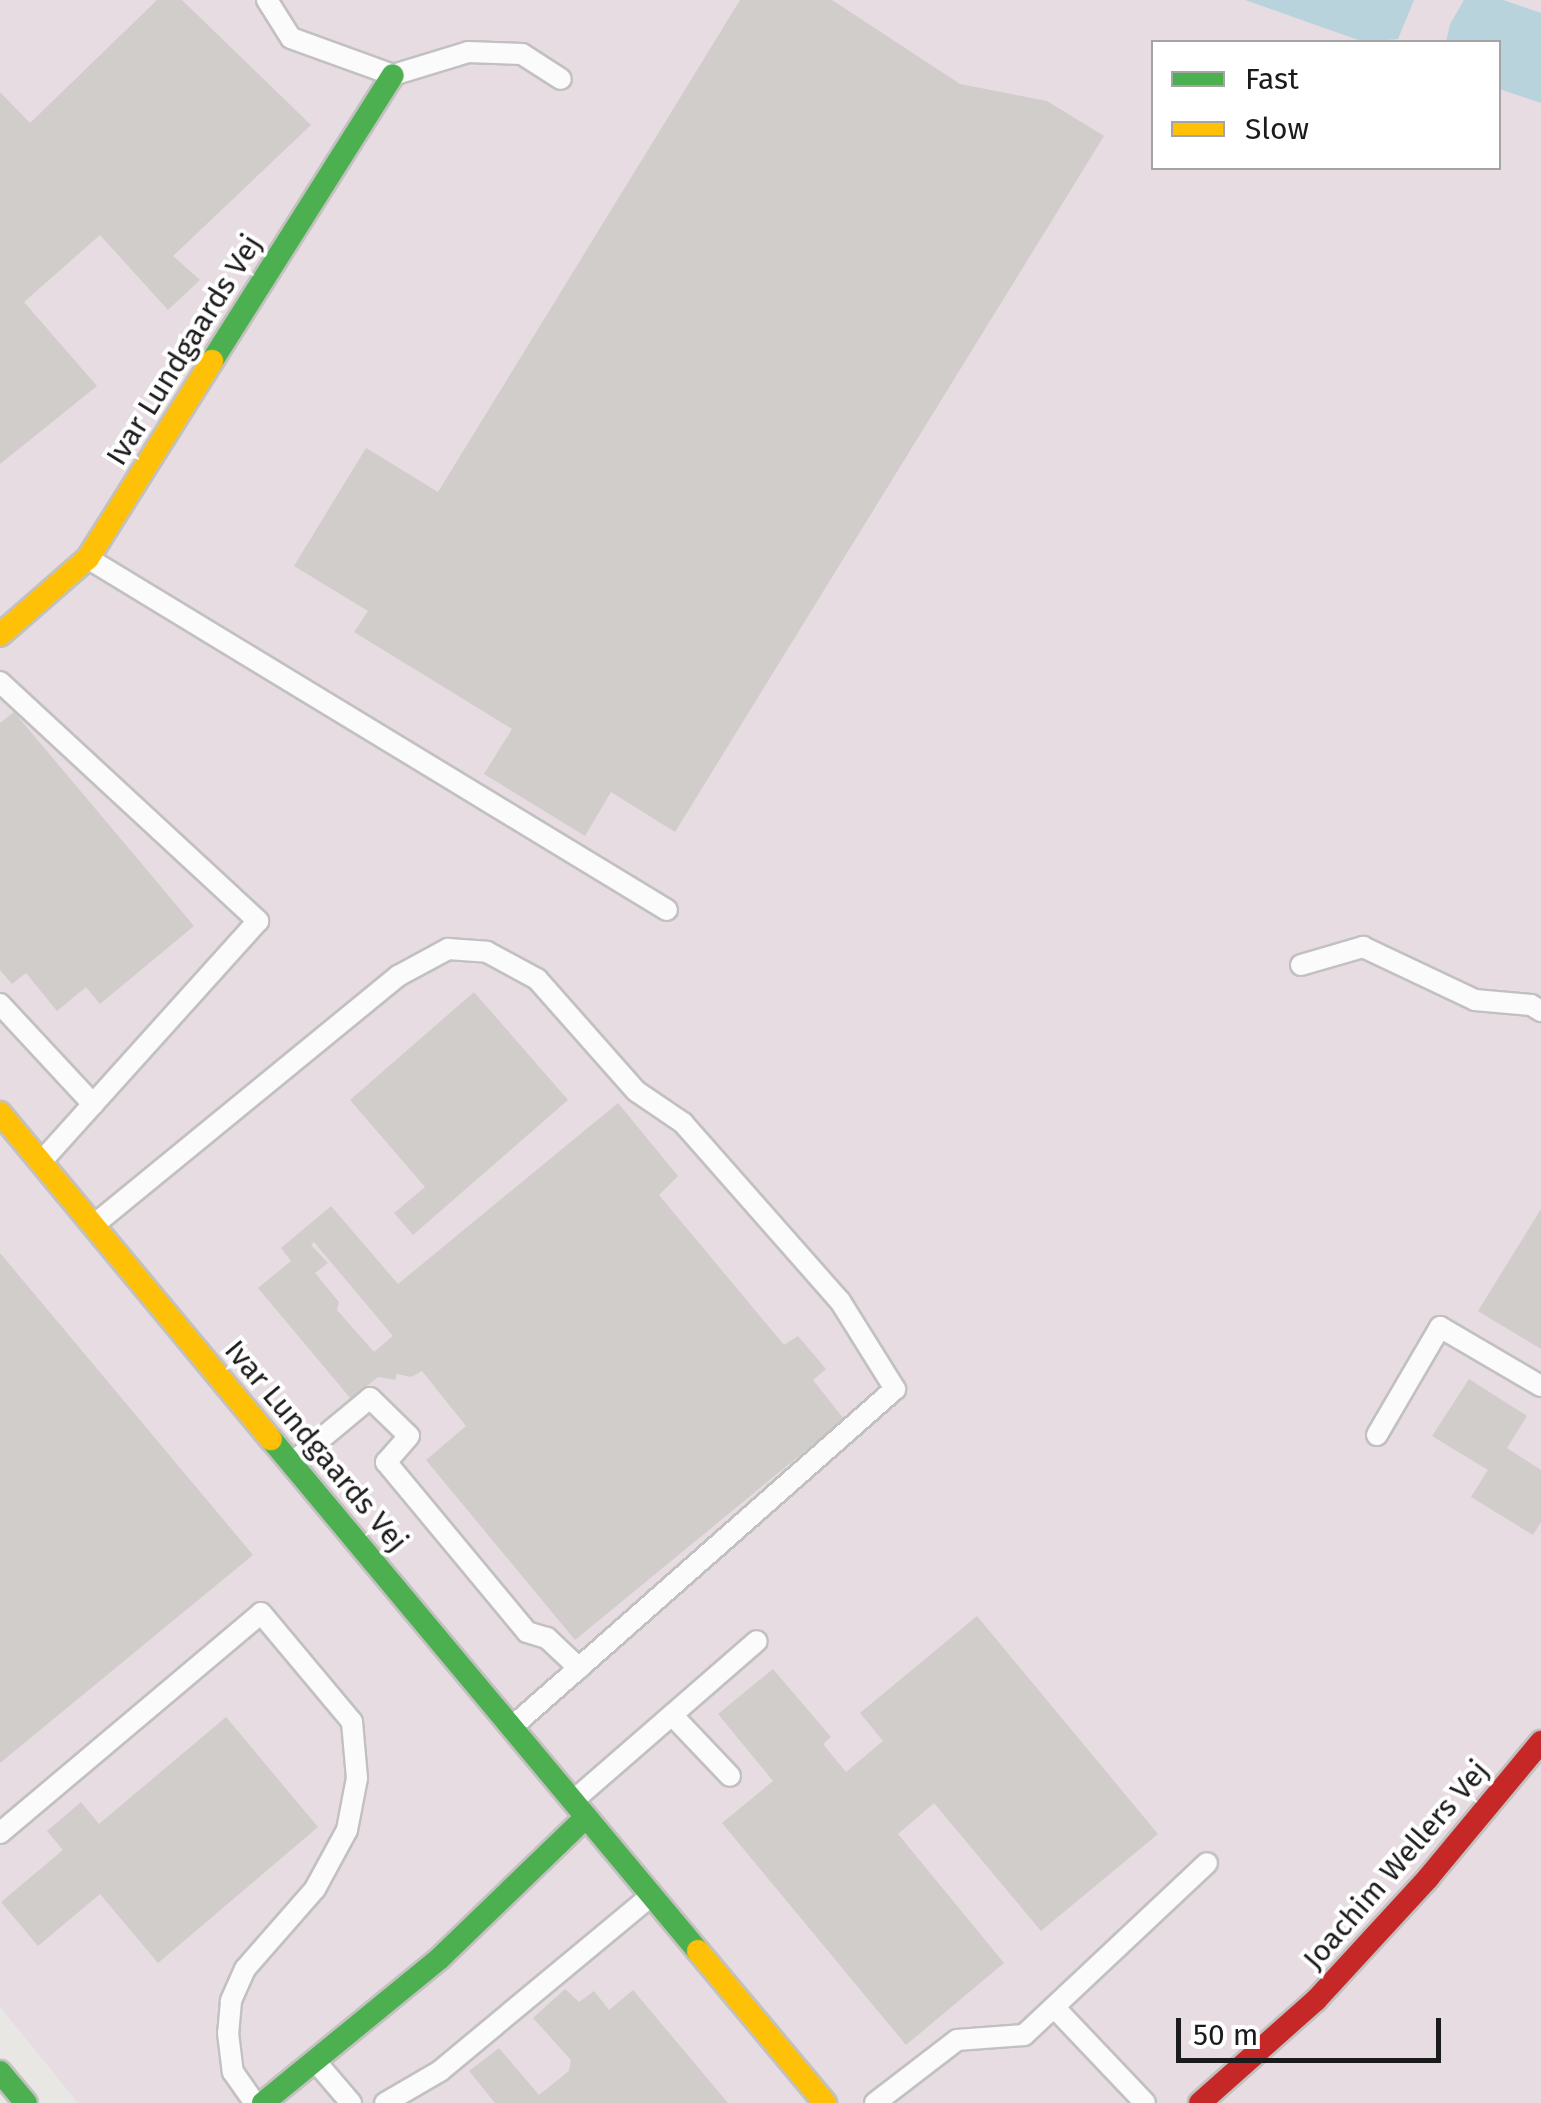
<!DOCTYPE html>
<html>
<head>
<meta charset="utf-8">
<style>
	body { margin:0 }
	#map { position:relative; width:1541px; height:2103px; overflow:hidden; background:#e9e7e4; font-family:"Fira Sans",sans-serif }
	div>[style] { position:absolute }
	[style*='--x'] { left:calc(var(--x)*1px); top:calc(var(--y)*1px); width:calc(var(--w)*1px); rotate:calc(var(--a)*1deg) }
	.industrial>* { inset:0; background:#e7dce2 }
	.water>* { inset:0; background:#b8d3dc }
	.building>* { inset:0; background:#d0cdcb }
	.roads { filter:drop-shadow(2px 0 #c2c1c0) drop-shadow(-2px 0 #c2c1c0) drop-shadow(0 2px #c2c1c0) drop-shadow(0 -2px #c2c1c0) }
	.lane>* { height:20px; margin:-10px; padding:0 10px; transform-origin:10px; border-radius:10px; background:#fcfbfb }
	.fast>* { height:22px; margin:-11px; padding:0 11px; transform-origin:11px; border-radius:11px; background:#4caf50 }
	.slow>* { height:22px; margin:-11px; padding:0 11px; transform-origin:11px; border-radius:11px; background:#ffc107 }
	.jam>* { height:22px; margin:-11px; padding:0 11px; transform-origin:11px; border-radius:11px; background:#c62828 }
	span { translate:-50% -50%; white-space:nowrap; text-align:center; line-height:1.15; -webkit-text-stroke:8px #fff; paint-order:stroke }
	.street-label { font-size:30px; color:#1b1b1b }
	.legend { position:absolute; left:1151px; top:40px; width:350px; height:130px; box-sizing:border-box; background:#fff; border:2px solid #a4a4a4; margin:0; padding:12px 18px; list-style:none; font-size:30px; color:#1b1b1b }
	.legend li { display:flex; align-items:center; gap:20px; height:50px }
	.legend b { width:50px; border:2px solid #a4a4a4 }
	.scale { position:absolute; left:1176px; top:2018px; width:265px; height:45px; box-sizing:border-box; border:5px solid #1b1b1b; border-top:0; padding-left:12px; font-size:30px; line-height:35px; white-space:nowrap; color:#1b1b1b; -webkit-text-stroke:8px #fff; paint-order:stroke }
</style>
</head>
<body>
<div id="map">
	<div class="industrial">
		<div style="clip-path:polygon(evenodd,0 0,1541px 0,1541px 2103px,78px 2103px,0 2007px,0 0,1154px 42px,1498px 42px,1498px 168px,1154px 168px,1154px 42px)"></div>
	</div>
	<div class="water">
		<div style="clip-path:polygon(1245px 0,1414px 0,1398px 39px,1364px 42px)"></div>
		<div style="clip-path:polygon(1464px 0,1503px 0,1541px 13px,1541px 103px,1499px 89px,1498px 42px,1446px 42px,1450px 24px)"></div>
	</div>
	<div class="building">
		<div style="clip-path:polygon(157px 0,182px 0,311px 125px,173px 256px,200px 280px,168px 310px,100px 235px,24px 302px,97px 386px,0 464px,0 92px,30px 123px)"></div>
		<div style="clip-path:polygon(740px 0,832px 0,960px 84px,1047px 101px,1104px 136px,675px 832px,611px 792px,585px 836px,484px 774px,512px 729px,354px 632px,368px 611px,294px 566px,366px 448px,438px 492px)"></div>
		<div style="clip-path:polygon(14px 712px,194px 926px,100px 1004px,86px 987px,57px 1011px,26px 973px,12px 984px,0 970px,0 723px)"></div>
		<div style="clip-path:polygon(474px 992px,568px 1100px,413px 1235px,394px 1213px,425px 1187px,350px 1100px)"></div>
		<div style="clip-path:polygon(evenodd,618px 1103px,678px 1176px,659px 1195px,784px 1345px,798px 1336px,826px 1369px,813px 1380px,844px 1419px,575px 1640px,426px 1460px,466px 1426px,422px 1371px,411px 1377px,397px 1374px,395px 1380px,378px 1377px,351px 1399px,258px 1288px,291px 1261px,281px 1248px,331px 1206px,398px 1284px,618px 1103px,314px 1242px,393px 1336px,374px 1352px,337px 1310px,339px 1302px,315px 1273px,328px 1263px,311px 1245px,314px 1242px)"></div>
		<div style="clip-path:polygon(1541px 1209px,1541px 1349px,1478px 1311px)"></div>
		<div style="clip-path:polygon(0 1253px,253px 1555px,0 1763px)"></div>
		<div style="clip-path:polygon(1469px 1379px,1527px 1416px,1507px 1448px,1541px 1470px,1541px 1522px,1533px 1535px,1471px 1497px,1488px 1470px,1432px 1436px)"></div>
		<div style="clip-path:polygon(977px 1616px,1158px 1834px,1041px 1931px,934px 1803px,898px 1834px,1004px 1963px,906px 2045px,722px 1823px,773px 1781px,718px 1714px,773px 1669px,831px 1737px,823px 1744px,846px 1772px,883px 1741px,860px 1713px)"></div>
		<div style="clip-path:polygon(226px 1717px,318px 1827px,158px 1963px,100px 1894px,38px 1946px,1px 1902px,63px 1850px,47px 1831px,81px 1802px,99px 1824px)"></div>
		<div style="clip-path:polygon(565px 1989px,579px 2002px,594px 1991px,609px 2010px,633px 1990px,728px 2103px,495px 2103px,469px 2071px,499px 2048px,539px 2095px,569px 2071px,571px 2060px,533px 2018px)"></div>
	</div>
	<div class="roads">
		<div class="lane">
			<div style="--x:267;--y:0;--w:45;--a:57.7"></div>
			<div style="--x:291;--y:38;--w:109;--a:19.9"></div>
			<div style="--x:393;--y:75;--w:78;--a:-17"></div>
			<div style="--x:468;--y:52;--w:54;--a:2.1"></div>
			<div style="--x:522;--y:54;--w:46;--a:32.7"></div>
			<div style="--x:89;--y:559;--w:676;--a:31.27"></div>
			<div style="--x:0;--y:682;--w:352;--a:42.8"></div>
			<div style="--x:258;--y:921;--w:323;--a:132"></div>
			<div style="--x:1301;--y:965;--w:65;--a:-16.2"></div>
			<div style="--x:1363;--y:947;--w:124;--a:25.3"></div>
			<div style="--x:1475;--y:1000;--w:56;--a:5.1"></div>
			<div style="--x:1531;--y:1005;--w:12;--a:31"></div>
			<div style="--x:0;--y:1004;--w:137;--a:47.1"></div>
			<div style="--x:95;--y:1224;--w:392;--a:-39.3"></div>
			<div style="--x:398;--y:976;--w:57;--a:-28.4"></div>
			<div style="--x:448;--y:949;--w:39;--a:4"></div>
			<div style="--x:487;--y:952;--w:57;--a:28.4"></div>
			<div style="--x:537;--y:979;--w:149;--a:48.5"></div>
			<div style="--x:636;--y:1091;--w:57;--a:34.2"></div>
			<div style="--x:683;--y:1123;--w:237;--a:48.6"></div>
			<div style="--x:840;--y:1301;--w:104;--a:58"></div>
			<div style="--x:895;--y:1389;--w:509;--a:138.58"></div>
			<div style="--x:1377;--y:1435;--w:125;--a:-59.7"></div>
			<div style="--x:1440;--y:1327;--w:117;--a:30.3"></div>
			<div style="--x:293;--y:1462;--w:100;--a:-39.7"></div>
			<div style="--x:370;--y:1398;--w:54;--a:44.3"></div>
			<div style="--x:409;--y:1436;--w:35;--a:131"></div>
			<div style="--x:386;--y:1462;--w:221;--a:50.3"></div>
			<div style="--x:527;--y:1632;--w:21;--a:17"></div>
			<div style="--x:547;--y:1638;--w:44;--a:43.2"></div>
			<div style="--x:672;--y:1715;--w:84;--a:46.4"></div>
			<div style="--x:574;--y:1800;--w:242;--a:-41"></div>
			<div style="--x:0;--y:1833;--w:341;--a:-40.1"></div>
			<div style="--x:261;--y:1613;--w:142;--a:50.1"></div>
			<div style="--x:352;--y:1722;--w:56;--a:84.9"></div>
			<div style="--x:357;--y:1778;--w:53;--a:100.9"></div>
			<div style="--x:347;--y:1830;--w:67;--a:118.5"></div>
			<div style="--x:315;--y:1889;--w:106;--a:131.2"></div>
			<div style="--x:245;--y:1969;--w:35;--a:114"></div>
			<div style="--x:231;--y:2001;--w:32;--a:95"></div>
			<div style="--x:228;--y:2033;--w:39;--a:83"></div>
			<div style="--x:233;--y:2072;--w:38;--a:55"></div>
			<div style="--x:1054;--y:2007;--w:132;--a:46.5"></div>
			<div style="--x:316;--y:2062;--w:54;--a:49.5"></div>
			<div style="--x:385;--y:2103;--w:64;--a:-30.2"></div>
			<div style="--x:440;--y:2071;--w:274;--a:-39.7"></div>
			<div style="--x:875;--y:2103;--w:103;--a:-37.5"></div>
			<div style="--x:957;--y:2040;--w:67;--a:-4.3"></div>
			<div style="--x:1024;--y:2035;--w:251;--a:-43.2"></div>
		</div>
		<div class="fast">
			<div style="--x:212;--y:361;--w:338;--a:-57.7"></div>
			<div style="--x:271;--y:1439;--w:667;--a:50.17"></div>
			<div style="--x:0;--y:2072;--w:40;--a:50"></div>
			<div style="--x:263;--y:2103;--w:227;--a:-39.3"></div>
			<div style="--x:439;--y:1959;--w:204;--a:-44"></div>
		</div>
		<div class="slow">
			<div style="--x:0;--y:635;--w:117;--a:-41.2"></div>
			<div style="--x:88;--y:558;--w:233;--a:-57.8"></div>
			<div style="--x:0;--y:1113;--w:424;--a:50.3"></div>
			<div style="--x:698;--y:1951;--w:198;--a:50.1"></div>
		</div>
		<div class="jam">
			<div style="--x:1200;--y:2103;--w:155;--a:-41.6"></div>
			<div style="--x:1316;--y:2000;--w:166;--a:-47.4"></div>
			<div style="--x:1428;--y:1878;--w:177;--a:-50.3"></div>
		</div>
	</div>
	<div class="street-label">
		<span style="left:184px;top:350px;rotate:-58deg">Ivar Lundgaards Vej</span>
		<span style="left:316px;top:1446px;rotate:50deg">Ivar Lundgaards Vej</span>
		<span style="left:1396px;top:1865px;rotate:-49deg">Joachim Wellers Vej</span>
	</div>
	<ul class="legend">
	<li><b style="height:12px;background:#4caf50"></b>Fast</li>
	<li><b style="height:12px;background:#ffc107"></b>Slow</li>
	</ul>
	<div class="scale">50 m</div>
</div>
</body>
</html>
